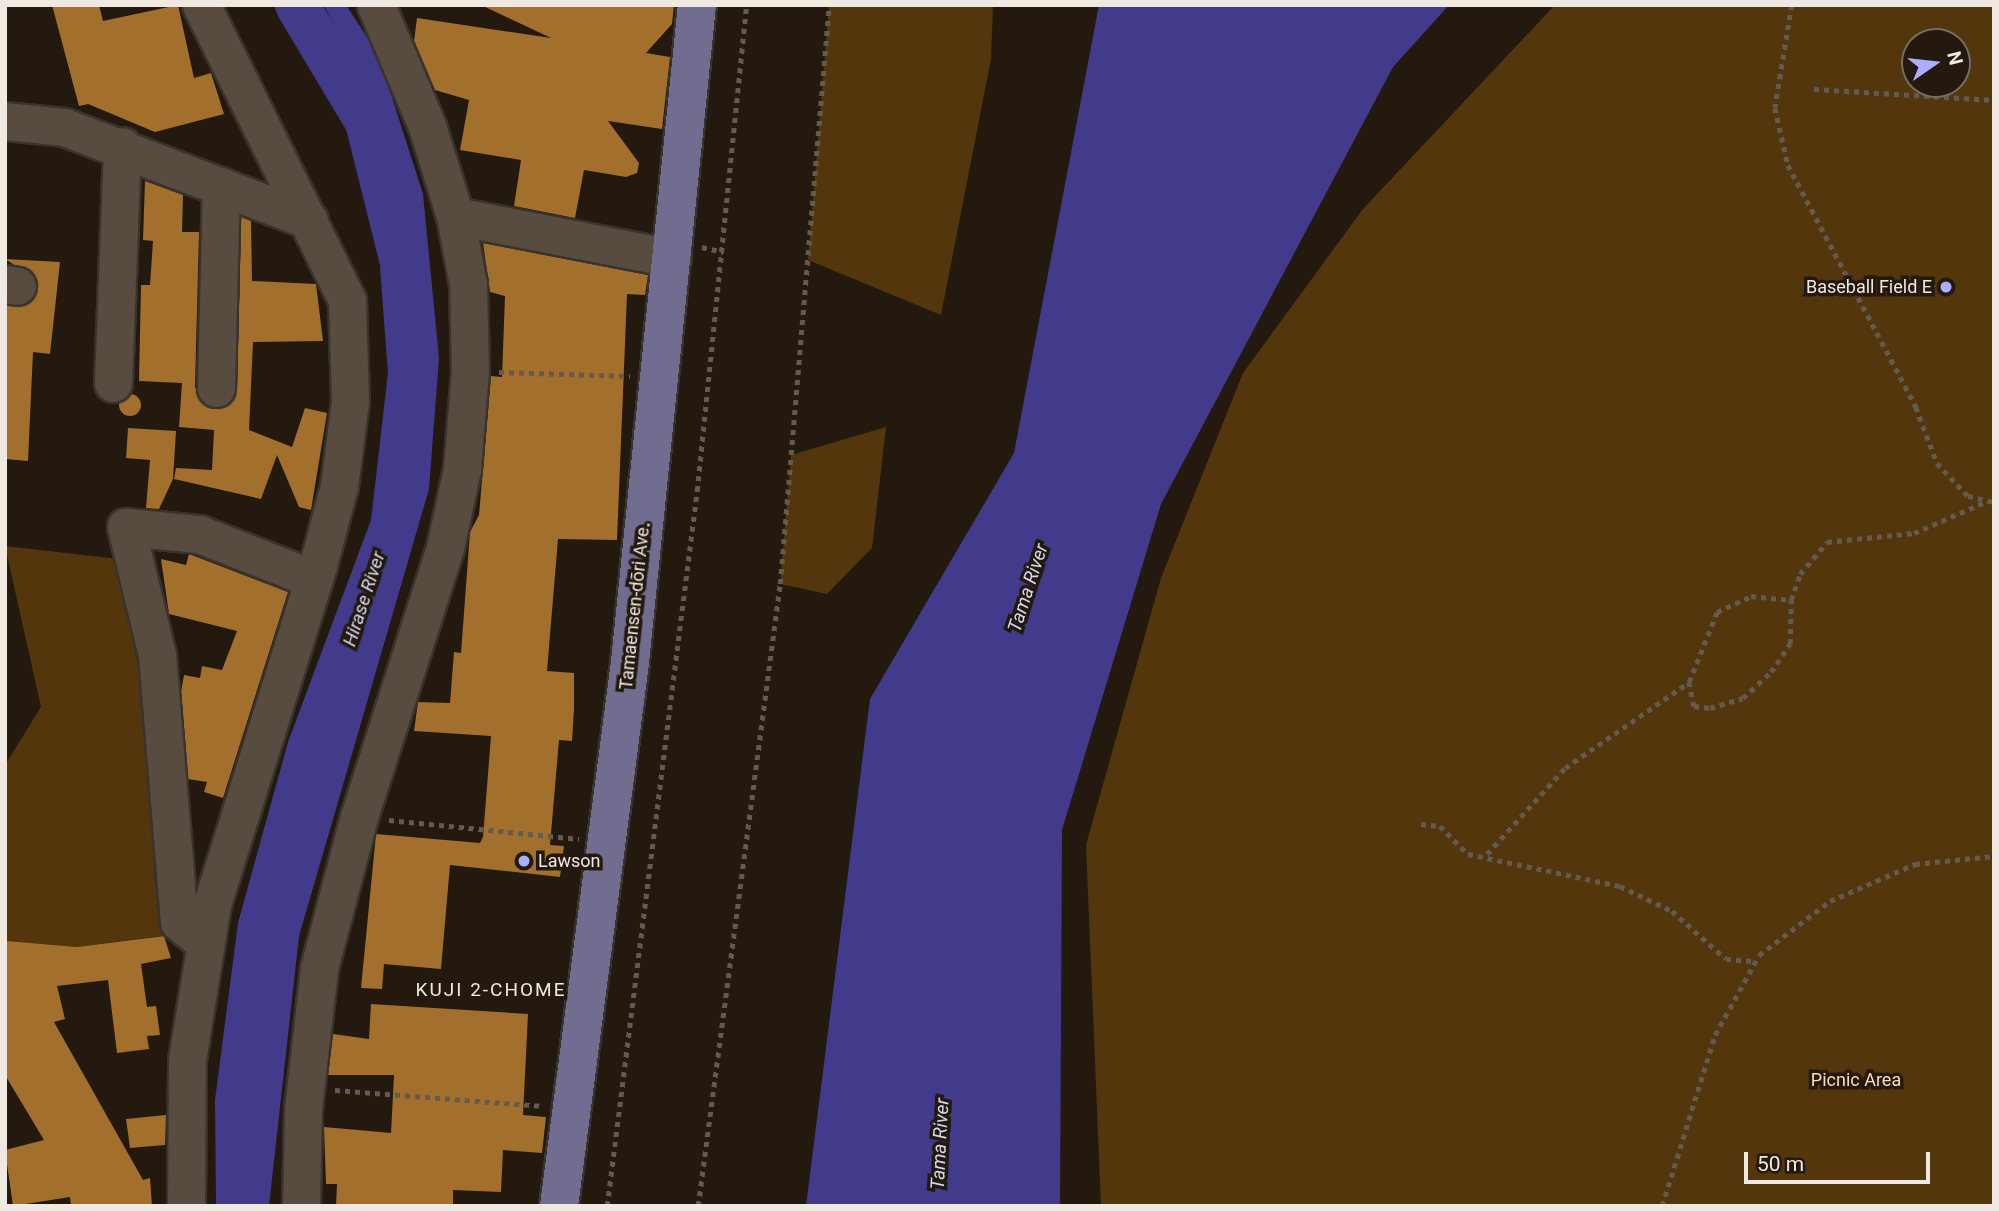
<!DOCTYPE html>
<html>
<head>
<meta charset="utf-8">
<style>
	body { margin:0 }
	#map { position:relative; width:1999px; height:1211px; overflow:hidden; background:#23190e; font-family:Roboto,sans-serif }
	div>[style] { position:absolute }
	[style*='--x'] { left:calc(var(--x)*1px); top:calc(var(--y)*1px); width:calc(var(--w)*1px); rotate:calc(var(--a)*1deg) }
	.green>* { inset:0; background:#54360d }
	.water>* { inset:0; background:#423b8c }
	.river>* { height:44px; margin:-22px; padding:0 22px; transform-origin:22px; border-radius:22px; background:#423b8c }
	.building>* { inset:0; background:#a26f2d }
	.round { border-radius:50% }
	.path>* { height:4.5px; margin-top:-2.25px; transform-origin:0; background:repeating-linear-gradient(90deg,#635a50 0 5px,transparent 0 10px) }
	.roads { filter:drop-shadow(2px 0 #39332d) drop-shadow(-2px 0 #39332d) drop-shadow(0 2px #39332d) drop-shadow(0 -2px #39332d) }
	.minor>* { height:37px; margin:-18.5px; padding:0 18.5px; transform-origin:18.5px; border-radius:18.5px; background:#574c3f }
	.major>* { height:38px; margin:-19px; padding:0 19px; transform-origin:19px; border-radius:19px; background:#716d91 }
	.dots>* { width:19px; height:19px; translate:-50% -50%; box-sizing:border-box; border:4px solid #23190e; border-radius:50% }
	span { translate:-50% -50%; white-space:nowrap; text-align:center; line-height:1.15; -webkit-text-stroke:7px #23190e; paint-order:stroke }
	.poi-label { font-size:18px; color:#efe9e1 }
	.right { translate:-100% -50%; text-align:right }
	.left { translate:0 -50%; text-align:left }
	.street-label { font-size:18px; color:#efe9e1 }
	.park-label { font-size:18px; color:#fedbb4 }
	.water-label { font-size:19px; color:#d5d6ed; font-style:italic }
	.neighbourhood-label { font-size:19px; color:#efe9e1; letter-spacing:2px }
	.frame { position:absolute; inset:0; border:7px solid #efe9e1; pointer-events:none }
	.north { position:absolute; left:1901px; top:28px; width:70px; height:70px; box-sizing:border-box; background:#23190e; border:2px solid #756c62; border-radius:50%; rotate:76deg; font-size:19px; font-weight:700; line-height:28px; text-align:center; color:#efe9e1 }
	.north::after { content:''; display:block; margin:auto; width:24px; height:32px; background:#adaefb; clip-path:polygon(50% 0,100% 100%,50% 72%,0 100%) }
	.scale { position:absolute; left:1744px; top:1152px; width:186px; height:32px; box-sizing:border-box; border:4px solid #efe9e1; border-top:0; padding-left:9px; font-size:21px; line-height:24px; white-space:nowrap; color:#efe9e1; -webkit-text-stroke:5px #23190e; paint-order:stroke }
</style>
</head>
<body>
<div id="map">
	<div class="green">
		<div style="clip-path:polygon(829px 5px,993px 5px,991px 59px,941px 315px,808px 260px)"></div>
		<div style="clip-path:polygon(evenodd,1555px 5px,1994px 5px,1994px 1206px,1101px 1206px,1086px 845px,1161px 578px,1243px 373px,1363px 209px,1555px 5px,1915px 42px,1957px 42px,1957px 84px,1915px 84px,1915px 42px)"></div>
		<div style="clip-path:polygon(886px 427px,872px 548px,827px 594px,780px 584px,791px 455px)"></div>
		<div style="clip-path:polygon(5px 546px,118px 559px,149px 726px,155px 883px,168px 935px,77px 947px,7px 941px,5px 765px,41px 707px)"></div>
	</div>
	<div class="water">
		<div style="clip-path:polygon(324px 5px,346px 5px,378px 54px,423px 194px,439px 358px,429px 489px,299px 936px,269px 1206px,216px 1206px,215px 1100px,238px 923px,288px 742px,371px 520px,388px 373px,380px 268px,396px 193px,362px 80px)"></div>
		<div style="clip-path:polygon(1099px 5px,1449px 5px,1393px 67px,1161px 504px,1062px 830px,1060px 1206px,806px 1206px,870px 699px,1014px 453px)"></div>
	</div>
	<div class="river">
		<div style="--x:297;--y:5;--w:136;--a:59.1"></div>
		<div style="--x:367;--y:122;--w:153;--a:76"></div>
	</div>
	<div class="building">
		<div style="clip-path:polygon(52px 5px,99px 5px,103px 21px,178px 5px,194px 78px,211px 73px,224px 114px,155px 132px,88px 104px,79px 106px)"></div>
		<div style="clip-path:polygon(481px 5px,674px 5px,672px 24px,646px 53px,670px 57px,662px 129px,608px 121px,639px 163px,637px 173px,626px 177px,584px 170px,575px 218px,514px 206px,521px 160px,460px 150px,469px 100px,435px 90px,414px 41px,417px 18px,551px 38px)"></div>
		<div style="clip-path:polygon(145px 181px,183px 195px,182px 232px,199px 232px,195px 387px,206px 406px,227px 406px,237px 389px,241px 217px,251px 221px,252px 281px,316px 284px,323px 341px,253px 342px,249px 430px,292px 447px,305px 408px,327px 413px,311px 510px,299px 507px,277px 455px,261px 499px,174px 479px,176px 468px,212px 470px,214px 430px,179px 427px,182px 383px,139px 381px,141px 285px,150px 285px,153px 241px,143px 240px)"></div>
		<div style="clip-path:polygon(483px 243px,648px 275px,645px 295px,627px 294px,617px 540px,558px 539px,547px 671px,574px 673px,574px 709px,572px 741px,559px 740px,550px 845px,564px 846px,560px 877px,450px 865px,441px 969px,384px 964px,382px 989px,361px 988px,376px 834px,480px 843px,483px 837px,491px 736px,414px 731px,418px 702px,450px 703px,454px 652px,461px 653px,470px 532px,479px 515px,491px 376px,502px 377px,505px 296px,490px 292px)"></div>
		<div style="clip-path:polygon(5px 259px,60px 262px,50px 354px,33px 352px,28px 461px,5px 459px,5px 305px,33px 300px,37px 279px)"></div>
		<div class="round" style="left:119px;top:394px;width:22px;height:22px"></div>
		<div style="clip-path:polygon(128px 428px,176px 431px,173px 479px,159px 509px,146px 508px,150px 460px,126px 458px)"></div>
		<div style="clip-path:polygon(189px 554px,288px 592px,223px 798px,204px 792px,207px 782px,188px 779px,181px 692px,184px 675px,200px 678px,202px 666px,222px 670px,237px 631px,169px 614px,161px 559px,186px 565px)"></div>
		<div style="clip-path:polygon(164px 936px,171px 958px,141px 964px,147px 1007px,156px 1006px,160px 1035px,147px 1036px,149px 1049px,117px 1053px,108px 980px,57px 986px,65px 1019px,54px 1022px,143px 1180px,150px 1178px,152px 1206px,71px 1206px,70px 1197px,13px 1206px,5px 1150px,44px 1140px,5px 1075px,7px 941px,77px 947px)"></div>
		<div style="clip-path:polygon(371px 1004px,528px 1014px,523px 1115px,546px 1117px,542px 1153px,503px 1150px,501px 1192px,453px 1190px,453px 1206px,336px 1206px,337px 1184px,326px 1184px,324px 1127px,391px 1133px,394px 1075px,328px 1075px,333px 1034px,369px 1039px)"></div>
		<div style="clip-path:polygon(166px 1115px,165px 1145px,130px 1148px,126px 1119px)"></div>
	</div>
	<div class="path">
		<div style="--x:1792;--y:5;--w:104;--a:99.4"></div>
		<div style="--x:1775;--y:108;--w:58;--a:77.2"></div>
		<div style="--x:1788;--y:165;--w:274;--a:62.1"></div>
		<div style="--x:1916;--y:407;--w:60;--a:69.4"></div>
		<div style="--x:1937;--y:463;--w:45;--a:46.8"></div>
		<div style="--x:1968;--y:496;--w:27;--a:13"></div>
		<div style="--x:1814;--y:89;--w:180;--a:3.5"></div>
		<div style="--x:702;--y:247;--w:22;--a:13"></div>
		<div style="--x:499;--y:372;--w:131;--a:1.7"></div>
		<div style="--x:1689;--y:682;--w:25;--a:78"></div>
		<div style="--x:1694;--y:706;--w:16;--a:7"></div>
		<div style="--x:1710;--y:708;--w:34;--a:-17"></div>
		<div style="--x:1743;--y:698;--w:38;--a:-43"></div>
		<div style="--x:1771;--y:672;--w:34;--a:-56"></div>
		<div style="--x:1790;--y:644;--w:44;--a:-88.7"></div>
		<div style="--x:1791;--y:600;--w:28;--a:-71"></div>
		<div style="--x:1800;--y:574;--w:42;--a:-49.8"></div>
		<div style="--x:1827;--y:542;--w:87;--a:-5.9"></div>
		<div style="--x:1914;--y:533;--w:75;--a:-23.5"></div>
		<div style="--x:389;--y:820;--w:191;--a:5.7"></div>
		<div style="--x:1421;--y:824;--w:19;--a:6"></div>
		<div style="--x:1440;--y:826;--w:40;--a:45"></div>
		<div style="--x:1468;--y:854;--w:155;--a:11.9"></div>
		<div style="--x:1620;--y:886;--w:58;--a:25.7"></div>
		<div style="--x:1672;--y:911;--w:72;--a:41.6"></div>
		<div style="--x:1726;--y:959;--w:28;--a:4"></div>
		<div style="--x:1487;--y:854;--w:116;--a:-47.8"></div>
		<div style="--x:1565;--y:768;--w:151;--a:-34.7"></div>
		<div style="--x:1689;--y:682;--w:75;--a:-68.2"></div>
		<div style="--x:1717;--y:612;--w:38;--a:-25"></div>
		<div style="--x:1751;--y:596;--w:40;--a:5.7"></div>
		<div style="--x:335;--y:1090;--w:209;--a:4.4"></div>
		<div style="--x:607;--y:1206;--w:721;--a:-82.83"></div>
		<div style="--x:697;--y:491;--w:488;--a:-84.2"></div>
		<div style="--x:698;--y:1206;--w:627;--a:-82.49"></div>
		<div style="--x:780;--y:584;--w:581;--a:-85.16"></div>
		<div style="--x:1662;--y:1206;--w:179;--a:-72.8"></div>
		<div style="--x:1715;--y:1035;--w:91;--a:-61.2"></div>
		<div style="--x:1759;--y:955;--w:89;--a:-37.3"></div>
		<div style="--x:1830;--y:901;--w:93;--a:-23.5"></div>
		<div style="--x:1915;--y:864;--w:79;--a:-5.8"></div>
	</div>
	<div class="roads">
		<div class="minor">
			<div style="--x:5;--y:121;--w:59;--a:5.8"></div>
			<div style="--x:64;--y:127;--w:262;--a:20.8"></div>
			<div style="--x:455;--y:216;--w:221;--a:11"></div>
			<div style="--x:5;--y:284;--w:12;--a:9"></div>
			<div style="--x:113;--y:383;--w:237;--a:-87.8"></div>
			<div style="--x:216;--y:388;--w:202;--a:-88.6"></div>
			<div style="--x:205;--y:943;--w:33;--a:-141"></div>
			<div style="--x:179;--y:922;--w:268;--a:-94.7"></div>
			<div style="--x:157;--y:655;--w:132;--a:-103.6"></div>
			<div style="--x:126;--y:527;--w:73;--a:5.5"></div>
			<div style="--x:199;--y:534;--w:123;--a:21.5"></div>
			<div style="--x:186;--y:1206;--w:146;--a:-89.6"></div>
			<div style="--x:187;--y:1060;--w:158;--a:-80.9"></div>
			<div style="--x:212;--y:904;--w:355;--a:-72.6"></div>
			<div style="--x:318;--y:565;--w:82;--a:-75.1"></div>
			<div style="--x:339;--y:486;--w:86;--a:-82.6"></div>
			<div style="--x:350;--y:401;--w:101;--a:-91.7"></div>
			<div style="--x:347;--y:300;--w:329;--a:-116.3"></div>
			<div style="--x:301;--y:1206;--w:97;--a:-88.8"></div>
			<div style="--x:303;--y:1109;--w:142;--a:-83.5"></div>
			<div style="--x:319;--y:968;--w:156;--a:-75.2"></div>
			<div style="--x:359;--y:817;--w:282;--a:-72.3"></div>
			<div style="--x:445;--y:548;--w:81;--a:-77.9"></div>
			<div style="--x:462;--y:469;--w:97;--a:-85.3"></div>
			<div style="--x:470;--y:372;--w:88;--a:-91.3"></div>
			<div style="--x:468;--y:284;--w:69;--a:-100.8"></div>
			<div style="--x:455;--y:216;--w:94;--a:-107.3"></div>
			<div style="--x:427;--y:126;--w:131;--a:-112.9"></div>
		</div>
		<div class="major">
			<div style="--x:559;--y:1206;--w:549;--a:-82.56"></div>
			<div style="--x:630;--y:662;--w:660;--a:-84.18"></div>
		</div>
	</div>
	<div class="dots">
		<div style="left:1946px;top:287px;background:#adaefb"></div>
		<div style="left:524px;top:861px;background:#adaefb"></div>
	</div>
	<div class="poi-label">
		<span class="right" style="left:1932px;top:287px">Baseball Field E</span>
		<span class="left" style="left:538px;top:861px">Lawson</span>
	</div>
	<div class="street-label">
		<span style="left:635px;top:606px;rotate:-84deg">Tamaensen-dōri Ave.</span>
	</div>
	<div class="park-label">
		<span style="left:1856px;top:1080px">Picnic Area</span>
	</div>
	<div class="water-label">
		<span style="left:1028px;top:588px;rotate:-72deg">Tama River</span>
		<span style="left:364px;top:599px;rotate:-72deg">Hirase River</span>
		<span style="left:940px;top:1144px;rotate:-87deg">Tama River</span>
	</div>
	<div class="neighbourhood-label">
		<span style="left:491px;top:990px">KUJI 2-CHOME</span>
	</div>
	<div class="frame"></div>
	<div class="north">N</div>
	<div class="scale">50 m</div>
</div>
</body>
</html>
